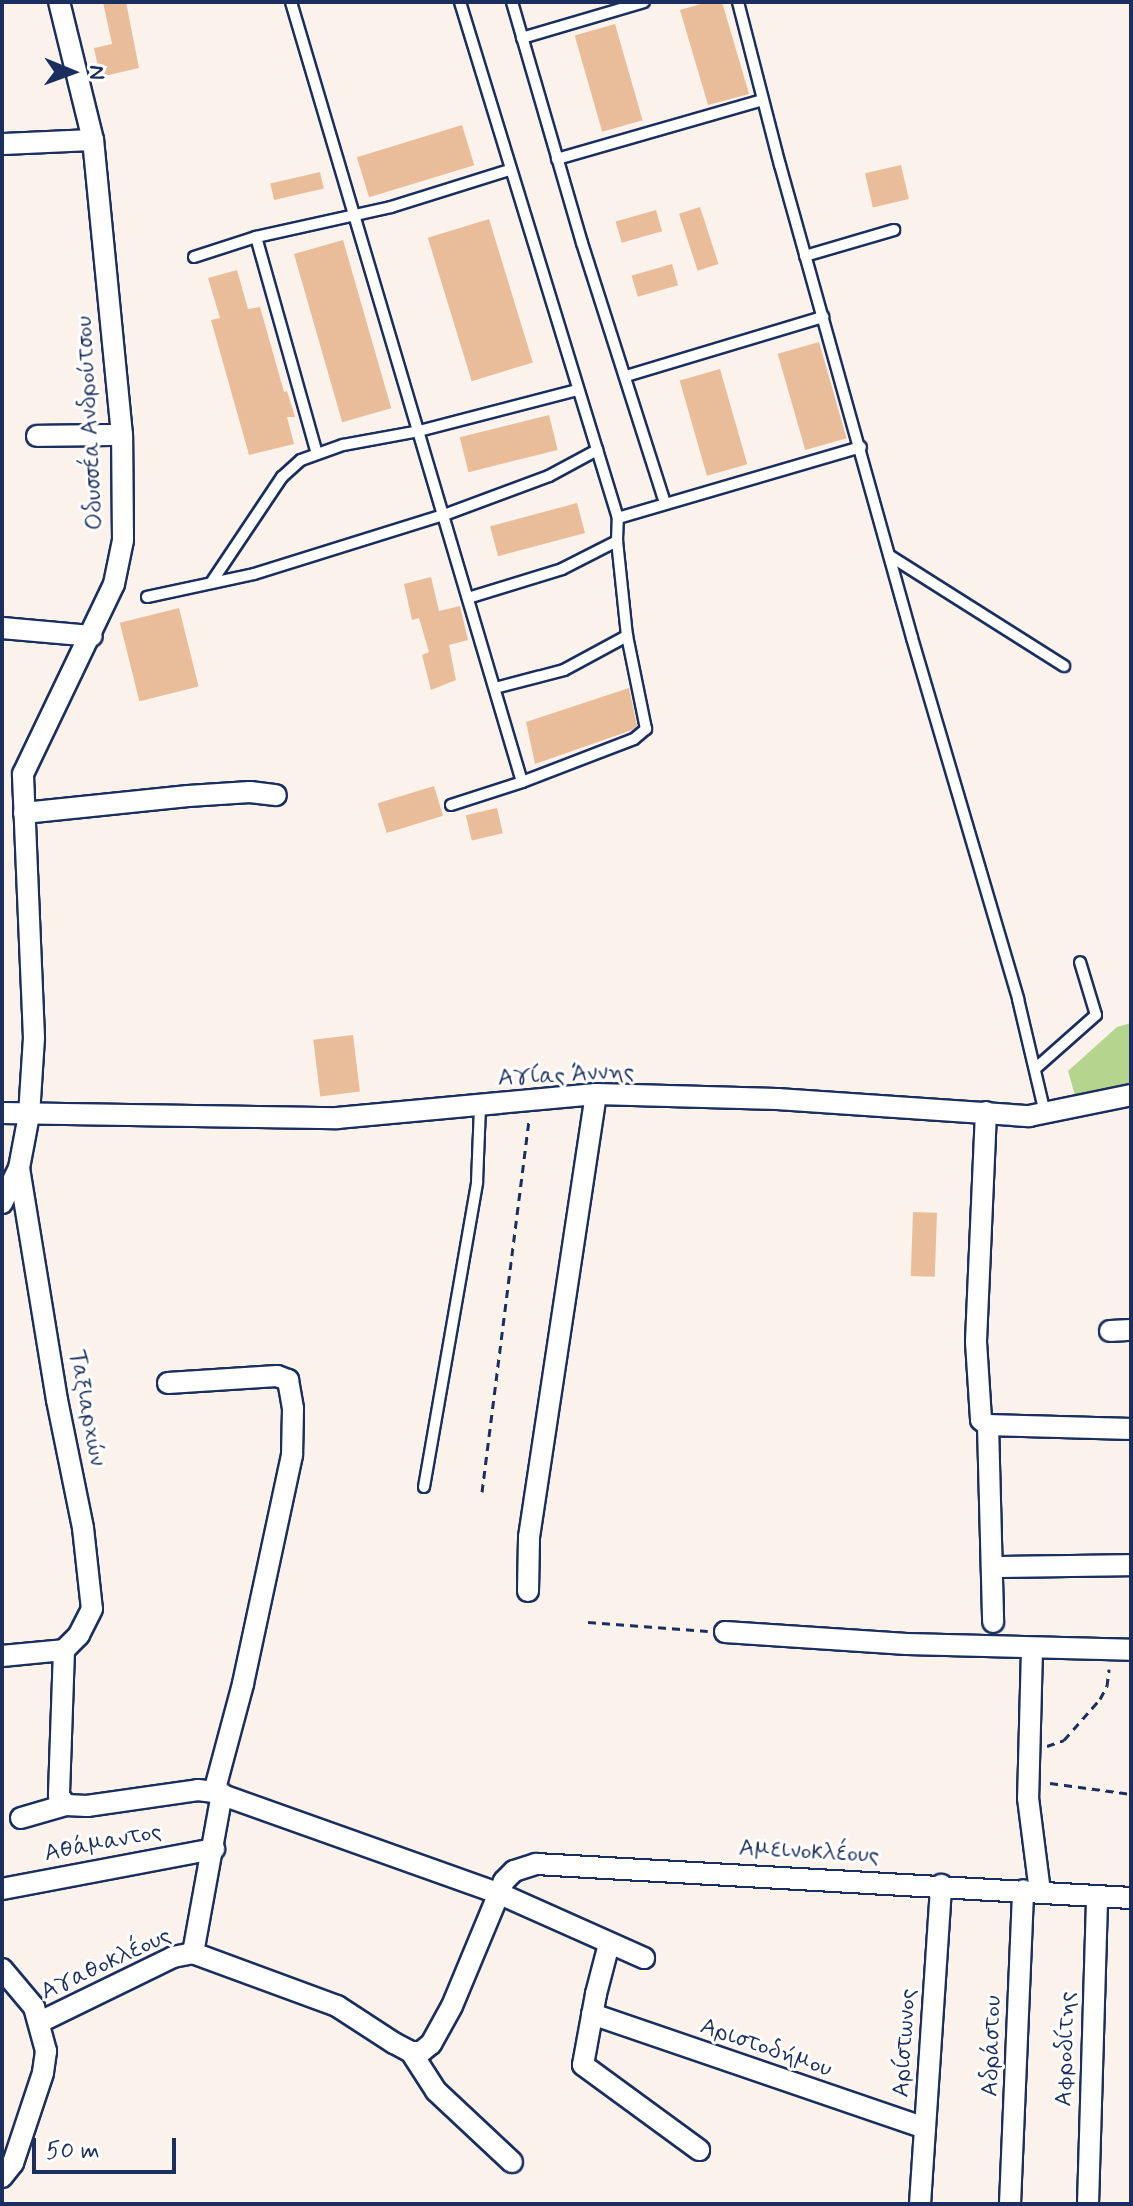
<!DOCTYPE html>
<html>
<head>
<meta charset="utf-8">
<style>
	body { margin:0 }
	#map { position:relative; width:1133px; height:2206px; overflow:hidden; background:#fbf2eb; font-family:Mynerve,sans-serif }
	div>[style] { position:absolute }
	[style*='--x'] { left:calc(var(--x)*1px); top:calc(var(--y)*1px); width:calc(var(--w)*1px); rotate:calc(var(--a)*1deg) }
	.green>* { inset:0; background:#b5d48d }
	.building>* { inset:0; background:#eabd9a; transform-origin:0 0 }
	.path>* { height:3px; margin-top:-1.5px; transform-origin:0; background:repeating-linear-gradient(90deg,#1b2f5e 0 8px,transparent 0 14px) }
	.roads { filter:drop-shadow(2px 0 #1b2f5e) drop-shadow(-2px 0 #1b2f5e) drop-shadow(0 2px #1b2f5e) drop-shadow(0 -2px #1b2f5e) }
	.service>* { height:10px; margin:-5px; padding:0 5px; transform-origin:5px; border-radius:5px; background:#fff }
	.minor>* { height:20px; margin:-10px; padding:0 10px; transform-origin:10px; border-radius:10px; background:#fff }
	span { translate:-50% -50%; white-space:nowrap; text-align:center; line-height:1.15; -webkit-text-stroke:6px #fff; paint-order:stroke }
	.street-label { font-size:24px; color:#1b2f5e }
	.frame { position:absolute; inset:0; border:4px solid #1b2f5e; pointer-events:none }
	.north { position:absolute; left:32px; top:32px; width:80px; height:80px; -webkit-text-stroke:6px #fff; paint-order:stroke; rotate:91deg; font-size:22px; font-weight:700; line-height:32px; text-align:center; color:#1b2f5e }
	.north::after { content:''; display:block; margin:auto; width:28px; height:36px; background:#1b2f5e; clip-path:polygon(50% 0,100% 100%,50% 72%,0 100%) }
	.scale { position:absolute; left:32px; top:2138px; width:144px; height:36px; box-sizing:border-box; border:4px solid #1b2f5e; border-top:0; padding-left:10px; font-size:24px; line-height:28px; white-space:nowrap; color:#1b2f5e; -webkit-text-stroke:6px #fff; paint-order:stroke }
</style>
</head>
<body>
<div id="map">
	<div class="green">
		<div style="clip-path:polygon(1131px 1023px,1131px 1085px,1076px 1099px,1068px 1071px,1117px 1027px)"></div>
	</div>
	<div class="building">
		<div style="clip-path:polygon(103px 2px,126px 2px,139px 68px,100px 77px,94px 48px,112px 44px)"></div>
		<div style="clip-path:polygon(708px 2px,722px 2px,749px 94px,708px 105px,680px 10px)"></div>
		<div style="left:615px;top:24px;width:100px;height:42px;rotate:74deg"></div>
		<div style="left:462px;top:125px;width:42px;height:110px;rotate:73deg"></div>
		<div style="left:901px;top:165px;width:35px;height:37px;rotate:77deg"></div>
		<div style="left:320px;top:172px;width:17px;height:51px;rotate:77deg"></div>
		<div style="left:700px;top:207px;width:60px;height:22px;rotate:72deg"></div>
		<div style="left:656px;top:210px;width:22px;height:42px;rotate:74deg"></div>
		<div style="left:489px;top:219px;width:150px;height:64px;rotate:73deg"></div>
		<div style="left:343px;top:240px;width:175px;height:51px;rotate:74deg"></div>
		<div style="left:672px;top:264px;width:22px;height:42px;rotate:74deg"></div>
		<div style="clip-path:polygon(237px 270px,248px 309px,260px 307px,284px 392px,287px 391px,295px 417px,287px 417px,294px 444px,249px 455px,211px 320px,220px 318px,208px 278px)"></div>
		<div style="left:819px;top:342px;width:100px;height:43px;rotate:74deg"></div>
		<div style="left:720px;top:369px;width:99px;height:42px;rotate:74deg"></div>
		<div style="left:549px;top:415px;width:36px;height:92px;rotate:76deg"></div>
		<div style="left:577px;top:503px;width:31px;height:90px;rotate:75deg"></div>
		<div style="clip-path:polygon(431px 577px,439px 611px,460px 606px,468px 640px,449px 645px,456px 680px,431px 690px,422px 655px,429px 652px,419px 618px,412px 620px,404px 584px)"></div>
		<div style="left:179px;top:608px;width:81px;height:61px;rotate:76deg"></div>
		<div style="clip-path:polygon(629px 688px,637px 726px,632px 730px,535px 764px,526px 722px)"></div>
		<div style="left:434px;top:786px;width:31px;height:59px;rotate:73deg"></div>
		<div style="left:497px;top:808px;width:26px;height:32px;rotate:77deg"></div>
		<div style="left:353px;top:1035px;width:57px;height:40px;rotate:83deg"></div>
		<div style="left:913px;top:1212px;width:24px;height:64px;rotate:2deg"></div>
	</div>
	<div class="path">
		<div style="--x:482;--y:1492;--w:375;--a:-82.8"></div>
		<div style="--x:588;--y:1622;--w:120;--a:4.3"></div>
		<div style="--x:1047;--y:1746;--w:18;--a:-19"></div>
		<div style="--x:1064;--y:1740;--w:55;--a:-48.7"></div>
		<div style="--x:1100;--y:1699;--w:15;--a:-62"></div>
		<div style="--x:1107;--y:1686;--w:17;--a:-83"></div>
		<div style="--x:1050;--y:1783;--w:82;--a:7.7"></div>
	</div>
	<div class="roads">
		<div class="service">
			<div style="--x:291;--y:2;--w:813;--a:73.5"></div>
			<div style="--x:460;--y:2;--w:540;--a:72.98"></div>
			<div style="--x:618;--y:518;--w:253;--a:-16.3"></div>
			<div style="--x:512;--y:2;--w:251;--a:73.8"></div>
			<div style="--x:582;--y:243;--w:273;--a:72.3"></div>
			<div style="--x:738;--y:2;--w:168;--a:75.6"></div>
			<div style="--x:780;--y:165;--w:491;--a:74.4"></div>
			<div style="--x:912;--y:638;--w:376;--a:73.6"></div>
			<div style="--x:1018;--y:999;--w:117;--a:76.7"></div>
			<div style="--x:522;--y:38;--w:127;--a:-16.4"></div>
			<div style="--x:557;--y:159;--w:214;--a:-16"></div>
			<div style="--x:256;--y:237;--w:225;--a:74.3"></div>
			<div style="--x:805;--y:256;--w:93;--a:-16.3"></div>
			<div style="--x:194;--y:257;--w:65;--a:-17.9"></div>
			<div style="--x:256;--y:237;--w:138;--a:-12.5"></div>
			<div style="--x:391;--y:207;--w:124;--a:-17.4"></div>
			<div style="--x:626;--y:376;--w:206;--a:-16.7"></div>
			<div style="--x:890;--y:556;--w:206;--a:32.3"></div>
			<div style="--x:211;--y:583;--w:128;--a:-56.2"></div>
			<div style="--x:282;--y:477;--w:25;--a:-42"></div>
			<div style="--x:301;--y:460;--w:45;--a:-19.7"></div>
			<div style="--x:343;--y:445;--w:77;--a:-10.4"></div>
			<div style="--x:419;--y:431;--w:164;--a:-14.5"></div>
			<div style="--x:147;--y:597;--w:109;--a:-12.1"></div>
			<div style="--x:254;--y:574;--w:199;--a:-17.3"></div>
			<div style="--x:444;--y:515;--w:112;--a:-20.4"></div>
			<div style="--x:549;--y:476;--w:55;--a:-28.4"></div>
			<div style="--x:468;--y:598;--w:98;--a:-17.1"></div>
			<div style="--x:562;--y:569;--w:62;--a:-27"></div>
			<div style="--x:495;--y:688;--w:71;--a:-14.6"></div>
			<div style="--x:564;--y:670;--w:72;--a:-28.4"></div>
			<div style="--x:451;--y:805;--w:75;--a:-17.9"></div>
			<div style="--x:522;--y:782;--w:120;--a:-21"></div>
			<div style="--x:634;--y:739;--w:16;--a:-40"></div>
			<div style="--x:646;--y:729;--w:95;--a:-101.5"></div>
			<div style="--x:627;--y:636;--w:96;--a:-96"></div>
			<div style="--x:617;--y:541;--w:23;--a:-88"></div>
			<div style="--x:1036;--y:1068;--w:80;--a:-41.5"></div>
			<div style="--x:1096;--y:1015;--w:55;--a:-106.8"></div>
			<div style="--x:424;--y:1487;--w:310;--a:-80.1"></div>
			<div style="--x:477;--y:1182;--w:76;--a:-87.7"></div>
		</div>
		<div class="minor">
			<div style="--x:2;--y:144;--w:91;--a:-2.5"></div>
			<div style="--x:37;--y:436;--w:85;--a:-0.7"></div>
			<div style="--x:2;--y:628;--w:90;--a:5.1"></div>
			<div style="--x:24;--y:813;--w:165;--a:-5.9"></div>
			<div style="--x:188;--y:796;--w:62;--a:-3.7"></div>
			<div style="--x:250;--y:792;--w:26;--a:7"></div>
			<div style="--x:986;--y:1112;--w:230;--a:92.5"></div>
			<div style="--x:976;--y:1342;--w:78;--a:86.3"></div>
			<div style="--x:981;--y:1420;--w:9;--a:36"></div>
			<div style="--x:988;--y:1425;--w:143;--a:1.6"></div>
			<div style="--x:2;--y:1113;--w:335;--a:0.9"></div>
			<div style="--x:337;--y:1118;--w:260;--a:-5.3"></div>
			<div style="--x:596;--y:1094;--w:181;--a:1.6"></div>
			<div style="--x:777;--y:1099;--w:253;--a:3.9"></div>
			<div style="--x:1029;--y:1116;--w:104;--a:-11.6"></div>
			<div style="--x:19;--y:1168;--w:235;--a:80.7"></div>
			<div style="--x:57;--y:1400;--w:131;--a:78.5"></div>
			<div style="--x:83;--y:1528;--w:81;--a:83.7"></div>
			<div style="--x:92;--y:1609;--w:29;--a:117"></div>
			<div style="--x:79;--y:1635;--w:21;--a:135"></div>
			<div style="--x:2;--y:1203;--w:39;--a:-64"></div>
			<div style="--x:19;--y:1168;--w:54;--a:-79.3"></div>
			<div style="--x:29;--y:1115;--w:77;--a:-86.3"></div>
			<div style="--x:34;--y:1038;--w:264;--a:-92.4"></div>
			<div style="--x:23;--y:774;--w:211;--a:-64.4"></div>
			<div style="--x:114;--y:584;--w:45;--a:-78.4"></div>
			<div style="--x:123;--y:540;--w:105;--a:-90.5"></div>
			<div style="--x:122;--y:435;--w:296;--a:-95.6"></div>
			<div style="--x:93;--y:140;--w:142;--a:-103.8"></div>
			<div style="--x:1110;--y:1331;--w:21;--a:-3"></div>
			<div style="--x:168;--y:1383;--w:109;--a:-3.7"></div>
			<div style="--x:277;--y:1376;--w:12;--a:20"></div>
			<div style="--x:288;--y:1380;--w:29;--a:80"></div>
			<div style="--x:293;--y:1409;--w:46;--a:91.2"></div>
			<div style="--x:292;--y:1455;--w:234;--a:102.1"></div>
			<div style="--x:243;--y:1684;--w:112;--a:105"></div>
			<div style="--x:988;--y:1425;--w:197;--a:88.5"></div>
			<div style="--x:992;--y:1567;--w:139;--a:-0.8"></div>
			<div style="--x:528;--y:1591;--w:54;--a:-88.9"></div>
			<div style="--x:529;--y:1537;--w:448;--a:-81.4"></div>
			<div style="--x:725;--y:1632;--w:182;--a:3.8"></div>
			<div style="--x:907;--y:1644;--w:224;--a:1.5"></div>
			<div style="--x:1032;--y:1649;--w:149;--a:91.5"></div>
			<div style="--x:1028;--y:1798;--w:95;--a:82.7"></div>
			<div style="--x:64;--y:1650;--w:146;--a:92"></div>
			<div style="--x:59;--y:1796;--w:11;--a:52"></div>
			<div style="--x:66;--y:1805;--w:21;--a:3"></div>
			<div style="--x:87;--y:1806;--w:112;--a:-8.2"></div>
			<div style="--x:198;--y:1790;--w:16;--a:7"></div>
			<div style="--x:214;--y:1792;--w:301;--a:19.6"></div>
			<div style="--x:498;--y:1893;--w:160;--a:24"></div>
			<div style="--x:2;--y:1656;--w:62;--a:-5.5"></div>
			<div style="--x:21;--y:1818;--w:47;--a:-16.1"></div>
			<div style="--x:2;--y:1889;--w:216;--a:-10.7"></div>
			<div style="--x:609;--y:1944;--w:52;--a:104.6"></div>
			<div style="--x:596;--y:1994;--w:72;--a:100.4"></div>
			<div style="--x:583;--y:2065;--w:144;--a:36.2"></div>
			<div style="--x:193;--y:1953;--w:153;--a:20.2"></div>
			<div style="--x:337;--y:2006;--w:68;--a:33"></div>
			<div style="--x:394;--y:2043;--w:19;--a:28"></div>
			<div style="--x:411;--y:2052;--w:10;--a:0"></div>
			<div style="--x:421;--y:2052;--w:13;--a:-39"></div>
			<div style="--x:431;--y:2044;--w:43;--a:-61.1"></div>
			<div style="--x:452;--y:2006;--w:135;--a:-67.4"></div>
			<div style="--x:504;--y:1881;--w:14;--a:-45"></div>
			<div style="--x:514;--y:1871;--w:23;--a:-18"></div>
			<div style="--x:536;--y:1864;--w:596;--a:3.27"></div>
			<div style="--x:193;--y:1953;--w:162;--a:-79.7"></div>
			<div style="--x:2;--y:1969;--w:50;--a:49.9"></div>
			<div style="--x:34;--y:2007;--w:46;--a:74.7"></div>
			<div style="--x:46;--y:2051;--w:22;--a:98"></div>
			<div style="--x:43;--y:2073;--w:95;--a:108.4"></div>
			<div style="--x:13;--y:2163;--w:18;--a:128"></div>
			<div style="--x:592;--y:2014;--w:352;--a:18.9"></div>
			<div style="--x:40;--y:2022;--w:148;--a:-26"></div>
			<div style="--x:173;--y:1957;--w:20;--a:-11"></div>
			<div style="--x:411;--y:2052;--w:46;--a:57.3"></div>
			<div style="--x:436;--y:2091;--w:104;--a:43.1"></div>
			<div style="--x:920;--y:2204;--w:320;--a:-86.2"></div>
			<div style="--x:1010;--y:2204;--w:314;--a:-87.6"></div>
			<div style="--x:1088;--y:2204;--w:308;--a:-88.3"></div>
		</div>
	</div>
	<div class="street-label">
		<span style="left:90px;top:423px;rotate:-93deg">Οδυσσέα Ανδρούτσου</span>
		<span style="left:566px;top:1075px;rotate:-3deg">Αγίας Άννης</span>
		<span style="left:87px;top:1408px;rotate:80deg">Ταξιαρχών</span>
		<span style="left:103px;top:1843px;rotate:-11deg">Αθάμαντος</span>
		<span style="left:809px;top:1852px;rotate:3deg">Αμεινοκλέους</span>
		<span style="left:106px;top:1964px;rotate:-25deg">Αγαθοκλέους</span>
		<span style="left:905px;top:2043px;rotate:-86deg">Αρίστωνος</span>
		<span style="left:992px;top:2046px;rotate:-88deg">Αδράστου</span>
		<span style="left:766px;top:2048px;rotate:19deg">Αριστοδήμου</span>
		<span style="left:1066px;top:2049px;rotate:-88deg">Αφροδίτης</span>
	</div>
	<div class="frame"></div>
	<div class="north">N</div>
	<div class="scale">50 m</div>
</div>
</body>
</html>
